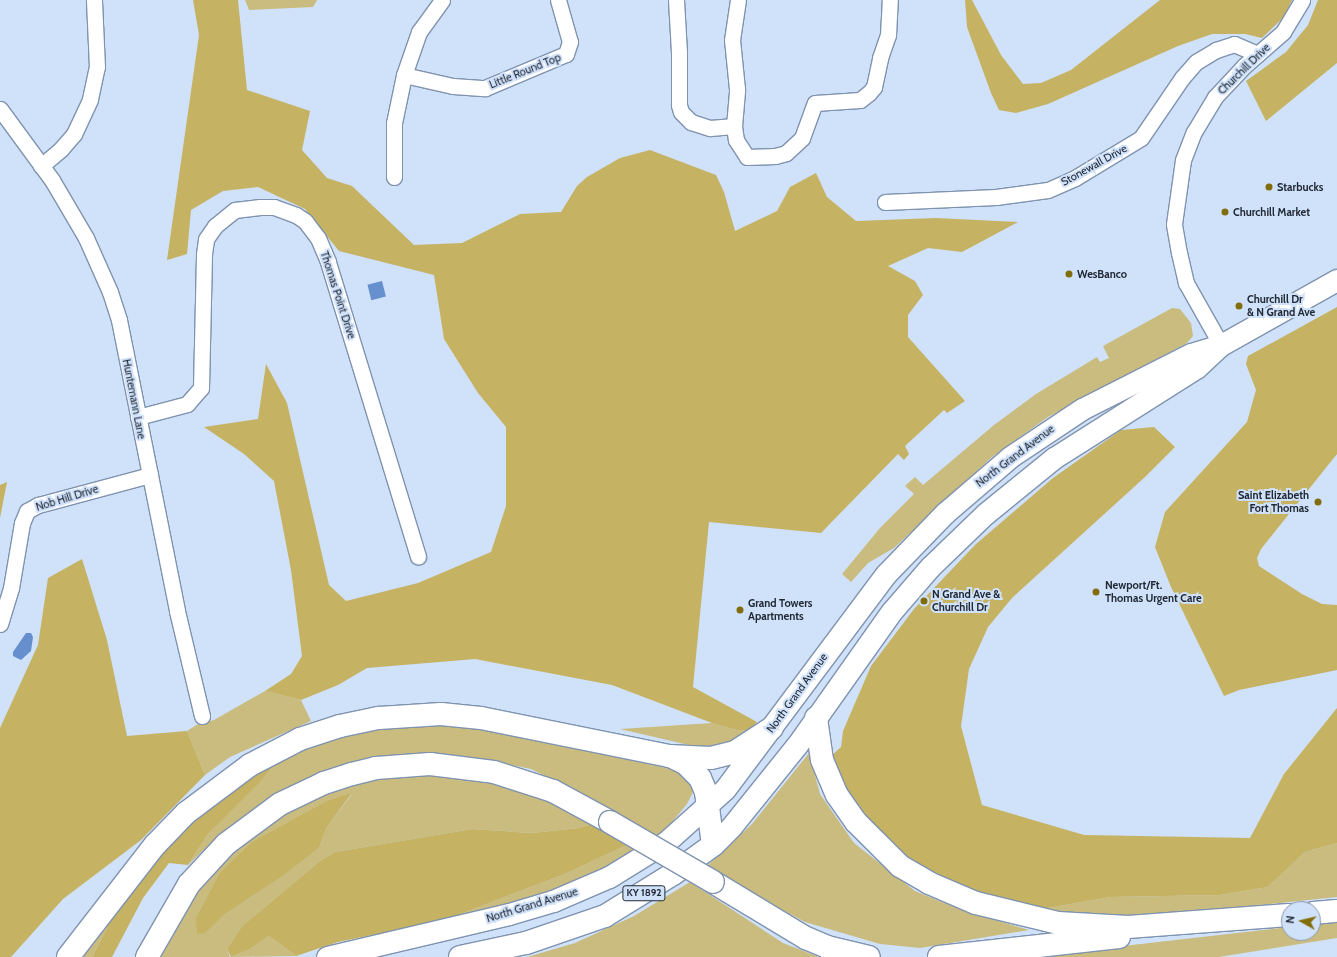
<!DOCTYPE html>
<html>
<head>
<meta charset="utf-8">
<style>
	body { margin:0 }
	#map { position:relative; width:1337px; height:957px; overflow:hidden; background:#d0e1fa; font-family:Cabin,sans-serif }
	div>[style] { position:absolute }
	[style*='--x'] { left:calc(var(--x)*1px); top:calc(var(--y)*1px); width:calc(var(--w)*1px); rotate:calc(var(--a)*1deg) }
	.green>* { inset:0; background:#cabc7e }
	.forest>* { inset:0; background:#c5b262 }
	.water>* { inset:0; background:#668fcd; transform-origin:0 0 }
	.roads { filter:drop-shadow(1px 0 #7f93af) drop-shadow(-1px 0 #7f93af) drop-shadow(0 1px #7f93af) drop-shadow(0 -1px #7f93af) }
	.minor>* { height:15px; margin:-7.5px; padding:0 7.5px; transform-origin:7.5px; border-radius:7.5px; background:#fff }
	.secondary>* { height:21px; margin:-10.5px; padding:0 10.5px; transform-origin:10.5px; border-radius:10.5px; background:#fff }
	.primary>* { height:22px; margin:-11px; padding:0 11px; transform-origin:11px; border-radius:11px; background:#fff }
	.motorway>* { height:22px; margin:-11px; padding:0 11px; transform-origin:11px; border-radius:11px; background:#fff }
	.bridges { filter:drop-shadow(1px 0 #7f93af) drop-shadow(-1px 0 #7f93af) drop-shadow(0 1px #7f93af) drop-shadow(0 -1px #7f93af) }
	.motorway-bridge>* { height:22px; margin:-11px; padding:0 11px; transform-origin:11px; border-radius:11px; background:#fff }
	.dots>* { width:11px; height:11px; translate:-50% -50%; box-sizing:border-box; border:2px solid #d0e1fa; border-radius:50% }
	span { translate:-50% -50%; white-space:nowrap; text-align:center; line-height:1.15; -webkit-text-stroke:4px #d0e1fa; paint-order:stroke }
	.shield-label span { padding:1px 3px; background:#d0e1fa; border:1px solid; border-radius:3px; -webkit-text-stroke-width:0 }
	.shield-label { font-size:10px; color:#212934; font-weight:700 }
	.street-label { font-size:11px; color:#212934 }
	.poi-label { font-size:11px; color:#212934; font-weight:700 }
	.left { translate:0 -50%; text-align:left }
	.right { translate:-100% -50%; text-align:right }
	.north { position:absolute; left:1281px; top:901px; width:40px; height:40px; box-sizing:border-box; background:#d0e1fa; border:1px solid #8a97ab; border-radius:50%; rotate:278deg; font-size:11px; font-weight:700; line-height:16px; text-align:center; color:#212934 }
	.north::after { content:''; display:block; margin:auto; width:14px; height:18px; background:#816e0b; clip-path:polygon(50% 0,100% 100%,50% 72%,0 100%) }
</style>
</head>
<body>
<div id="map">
	<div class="green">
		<div style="clip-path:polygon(245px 0,317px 0,313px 7px,249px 10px)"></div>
		<div style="clip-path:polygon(1172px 308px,1180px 309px,1191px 323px,1193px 336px,1187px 343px,1048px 417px,992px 457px,894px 548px,868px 563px,851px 582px,842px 574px,880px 528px,914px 494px,905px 486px,915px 477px,923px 485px,994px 425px,1036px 394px,1097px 357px,1100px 362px,1109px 358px,1103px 346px)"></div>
		<div style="clip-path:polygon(265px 691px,301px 700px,311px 721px,230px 757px,205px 775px,187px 731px,198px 724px,214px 720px)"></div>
		<div style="clip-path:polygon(457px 722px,675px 770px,689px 780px,693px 792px,687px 804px,658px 839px,585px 796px,531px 769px,473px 757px,425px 756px,378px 759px,319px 773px,256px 807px,213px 841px,188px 865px,208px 834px,280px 757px,334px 737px,389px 724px)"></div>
		<div style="clip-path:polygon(712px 723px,736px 730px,750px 731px,739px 739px,706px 749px,620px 729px)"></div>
		<div style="clip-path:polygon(809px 753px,820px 794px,854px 843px,915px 891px,964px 911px,1029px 930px,920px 948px,880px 944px,805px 922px,705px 868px,752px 824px)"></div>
		<div style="clip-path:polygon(evenodd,438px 774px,496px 782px,541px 796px,593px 824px,578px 828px,532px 833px,472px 829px,335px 852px,321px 860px,242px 926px,227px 949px,230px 957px,154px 957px,202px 882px,235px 847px,272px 820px,338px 789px,385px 778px,438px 774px,352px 794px,327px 827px,319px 848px,286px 874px,224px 915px,205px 932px,329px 800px,352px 794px)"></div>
		<div style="clip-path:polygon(1337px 843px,1337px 897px,1173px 914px,1087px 916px,1042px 909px,1111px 897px,1220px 895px,1268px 887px,1305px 852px)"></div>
		<div style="clip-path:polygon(629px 844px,641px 850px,588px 879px,516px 905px,445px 920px,565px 874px)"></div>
		<div style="clip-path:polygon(690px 882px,783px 943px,819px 957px,527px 957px,575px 943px,634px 916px)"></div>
		<div style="clip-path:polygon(107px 916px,108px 926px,92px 957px,76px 957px)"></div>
		<div style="clip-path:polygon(1337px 921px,1337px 938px,1219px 957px,1027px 957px,1289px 927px,1289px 933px,1313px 933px,1313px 924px)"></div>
		<div style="clip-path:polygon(269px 936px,296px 956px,231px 957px,250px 949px)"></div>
	</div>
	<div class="forest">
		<div style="clip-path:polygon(193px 0,238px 0,247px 90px,310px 111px,302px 150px,327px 178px,352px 186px,414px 245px,462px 243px,520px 214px,561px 212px,577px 186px,587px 177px,620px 158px,650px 150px,716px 175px,724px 192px,735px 231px,777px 211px,790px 187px,816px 173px,827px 197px,856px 221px,936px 218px,1018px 222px,962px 252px,928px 248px,888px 266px,915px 281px,923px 295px,908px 315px,908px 337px,965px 401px,947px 413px,944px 410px,905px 446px,909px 454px,904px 460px,898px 454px,821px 533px,709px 522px,693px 687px,757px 722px,750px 731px,736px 730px,712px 723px,612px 685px,475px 659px,367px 668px,338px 685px,301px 700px,265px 691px,291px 674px,302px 656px,291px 570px,274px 481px,244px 454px,204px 427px,258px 419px,266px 364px,287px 403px,329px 585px,346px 601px,418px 583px,491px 552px,506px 506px,506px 427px,478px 393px,444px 339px,434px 275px,339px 251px,305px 209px,258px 187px,223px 191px,191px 210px,187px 254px,167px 260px,199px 35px)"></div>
		<div style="clip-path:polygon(965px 0,972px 0,1001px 55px,1023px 84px,1041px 83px,1071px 70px,1160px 0,1292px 0,1284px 17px,1262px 38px,1245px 34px,1212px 34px,1178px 46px,1048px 104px,1016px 113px,999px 110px,991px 93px,967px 27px)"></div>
		<div style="clip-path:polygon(1318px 0,1337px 0,1337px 63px,1266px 121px,1246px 81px,1286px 52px,1308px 25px)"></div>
		<div style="clip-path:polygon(1337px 307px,1337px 454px,1261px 549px,1257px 558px,1259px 566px,1302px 594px,1322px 604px,1337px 605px,1337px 670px,1239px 690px,1224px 696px,1171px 587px,1155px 547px,1165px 512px,1247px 422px,1256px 390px,1246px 364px,1248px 356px)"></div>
		<div style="clip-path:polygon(1154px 427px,1175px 447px,1145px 477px,1012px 598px,988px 627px,969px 669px,961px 726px,982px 805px,1084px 835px,1250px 838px,1284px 774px,1337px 708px,1337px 843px,1305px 852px,1268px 887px,1220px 895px,1111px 897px,1042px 909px,1005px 902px,956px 885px,916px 865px,886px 842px,863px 816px,841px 784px,829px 758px,841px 747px,843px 731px,871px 666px,914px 609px,976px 544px,1053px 478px,1121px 430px)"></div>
		<div style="clip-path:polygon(7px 482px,0 518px,0 485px)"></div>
		<div style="clip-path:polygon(82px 559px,107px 640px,127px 736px,187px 731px,205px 775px,141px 840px,63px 899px,11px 957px,0 957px,0 728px,38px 645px,48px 578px)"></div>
		<div style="clip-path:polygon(280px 757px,257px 785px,208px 834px,188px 865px,169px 863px,143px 898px,112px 957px,92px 957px,108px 926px,107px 916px,196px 813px)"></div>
		<div style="clip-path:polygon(352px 793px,327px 827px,319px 848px,286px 874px,224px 915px,205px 933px,197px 934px,196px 918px,220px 873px,252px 842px,329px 800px)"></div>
		<div style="clip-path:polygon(593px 824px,629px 844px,565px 874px,445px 920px,338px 942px,296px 956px,269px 936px,250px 949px,231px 957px,227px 949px,242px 926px,321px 860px,335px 852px,472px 829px,532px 833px,578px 828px)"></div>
	</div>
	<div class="water">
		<div style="left:382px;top:281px;width:16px;height:15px;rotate:76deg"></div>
		<div style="clip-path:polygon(26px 633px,31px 633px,33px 637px,31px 651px,21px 660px,13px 656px,13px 652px)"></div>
	</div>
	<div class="roads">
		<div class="minor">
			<div style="--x:676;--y:0;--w:52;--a:86.7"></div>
			<div style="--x:679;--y:52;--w:53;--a:90"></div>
			<div style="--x:679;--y:105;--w:7;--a:74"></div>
			<div style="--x:681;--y:112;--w:14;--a:45"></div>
			<div style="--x:691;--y:122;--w:20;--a:18"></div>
			<div style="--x:710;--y:128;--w:24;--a:-5"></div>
			<div style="--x:734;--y:126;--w:37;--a:-85"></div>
			<div style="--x:737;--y:89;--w:49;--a:-95.8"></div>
			<div style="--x:732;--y:40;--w:40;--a:-81.5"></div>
			<div style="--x:404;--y:75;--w:50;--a:12.7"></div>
			<div style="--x:453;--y:86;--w:32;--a:4"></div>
			<div style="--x:485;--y:88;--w:88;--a:-22.8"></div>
			<div style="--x:566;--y:54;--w:13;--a:-72"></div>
			<div style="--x:570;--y:42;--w:44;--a:-105.9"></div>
			<div style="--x:0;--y:109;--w:88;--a:53.8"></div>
			<div style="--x:52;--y:180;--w:67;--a:59.6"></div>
			<div style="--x:86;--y:238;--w:59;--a:66"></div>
			<div style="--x:110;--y:292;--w:29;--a:72"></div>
			<div style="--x:119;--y:320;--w:297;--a:78.7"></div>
			<div style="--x:177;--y:611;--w:108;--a:76.6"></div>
			<div style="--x:734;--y:126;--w:14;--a:82"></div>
			<div style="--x:736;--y:140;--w:20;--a:57"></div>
			<div style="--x:747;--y:157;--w:28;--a:-2"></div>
			<div style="--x:775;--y:156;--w:11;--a:-15"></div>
			<div style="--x:786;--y:153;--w:22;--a:-43"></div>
			<div style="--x:802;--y:138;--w:37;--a:-70"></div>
			<div style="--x:815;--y:103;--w:45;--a:-3.8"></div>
			<div style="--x:860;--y:100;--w:11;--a:-38"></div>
			<div style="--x:869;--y:93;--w:8;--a:-50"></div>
			<div style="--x:874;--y:87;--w:30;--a:-78"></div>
			<div style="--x:880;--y:58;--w:24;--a:-71"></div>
			<div style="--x:888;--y:35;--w:35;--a:-87"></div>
			<div style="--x:41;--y:166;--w:26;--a:-40"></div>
			<div style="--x:61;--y:149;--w:20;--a:-49"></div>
			<div style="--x:74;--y:134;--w:38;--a:-65"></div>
			<div style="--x:90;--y:99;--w:33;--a:-78"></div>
			<div style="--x:97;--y:67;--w:67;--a:-92.6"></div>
			<div style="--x:394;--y:177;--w:54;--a:-90"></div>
			<div style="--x:394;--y:123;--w:49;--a:-78.2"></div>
			<div style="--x:404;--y:75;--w:46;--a:-70.8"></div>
			<div style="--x:419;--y:32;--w:39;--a:-54"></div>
			<div style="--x:885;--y:202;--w:111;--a:-2.6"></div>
			<div style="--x:996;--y:197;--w:52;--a:-7.7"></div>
			<div style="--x:1048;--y:190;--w:30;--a:-24"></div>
			<div style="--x:1075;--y:178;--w:77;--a:-31.2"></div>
			<div style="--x:1141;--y:138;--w:73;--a:-55.7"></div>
			<div style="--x:1182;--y:78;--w:21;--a:-49"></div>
			<div style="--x:1196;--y:62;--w:23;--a:-31"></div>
			<div style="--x:1216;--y:50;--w:19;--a:-18"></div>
			<div style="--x:1234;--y:44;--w:26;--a:23"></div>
			<div style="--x:1221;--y:345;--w:71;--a:-119.4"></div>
			<div style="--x:1186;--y:283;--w:31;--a:-103"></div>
			<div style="--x:1179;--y:253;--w:29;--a:-100"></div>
			<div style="--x:1174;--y:224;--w:65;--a:-82"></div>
			<div style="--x:1183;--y:160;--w:30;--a:-69"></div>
			<div style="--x:1194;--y:132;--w:41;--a:-59"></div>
			<div style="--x:1215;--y:97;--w:42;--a:-46.9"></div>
			<div style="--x:1244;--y:66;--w:52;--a:-41.1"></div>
			<div style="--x:1283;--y:32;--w:37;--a:-59"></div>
			<div style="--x:138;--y:417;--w:51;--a:-14.9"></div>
			<div style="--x:187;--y:404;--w:21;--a:-49"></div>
			<div style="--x:201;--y:388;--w:134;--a:-88.7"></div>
			<div style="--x:204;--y:254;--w:15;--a:-82"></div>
			<div style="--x:206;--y:239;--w:16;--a:-55"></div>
			<div style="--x:215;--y:226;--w:26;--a:-39"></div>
			<div style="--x:235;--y:210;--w:25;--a:-7"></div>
			<div style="--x:260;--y:207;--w:14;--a:0"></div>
			<div style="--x:274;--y:207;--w:23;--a:20"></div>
			<div style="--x:296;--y:215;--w:11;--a:34"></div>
			<div style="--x:305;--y:221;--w:21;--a:53"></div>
			<div style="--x:318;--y:238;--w:26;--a:67"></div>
			<div style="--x:328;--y:262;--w:308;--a:73"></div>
			<div style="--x:0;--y:624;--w:38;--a:-73"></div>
			<div style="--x:11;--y:588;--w:66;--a:-80.4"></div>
			<div style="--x:22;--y:523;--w:13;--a:-67"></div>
			<div style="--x:27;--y:511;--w:13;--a:-29"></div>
			<div style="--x:38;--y:505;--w:116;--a:-15"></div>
		</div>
		<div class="secondary">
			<div style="--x:713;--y:845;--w:25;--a:-45"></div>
			<div style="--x:731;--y:827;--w:105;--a:-51.2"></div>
			<div style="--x:797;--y:745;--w:164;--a:-54.7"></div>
			<div style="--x:892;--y:611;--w:58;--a:-49.2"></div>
			<div style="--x:930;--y:567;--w:76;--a:-43.9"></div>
			<div style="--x:985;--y:514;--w:89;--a:-39.1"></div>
			<div style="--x:1054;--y:458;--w:168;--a:-32.4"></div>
			<div style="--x:1196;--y:368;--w:34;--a:-43"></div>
			<div style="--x:1221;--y:345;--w:133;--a:-29.3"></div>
			<div style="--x:327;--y:957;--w:187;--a:-13.3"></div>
			<div style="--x:509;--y:914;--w:46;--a:-16.5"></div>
			<div style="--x:553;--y:901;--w:61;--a:-23.2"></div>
			<div style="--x:609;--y:877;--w:67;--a:-31.6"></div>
			<div style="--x:666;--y:842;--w:79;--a:-41.9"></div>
			<div style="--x:725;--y:789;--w:269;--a:-53.2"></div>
			<div style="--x:886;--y:574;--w:85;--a:-46"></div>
			<div style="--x:945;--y:513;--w:86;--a:-40.7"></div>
			<div style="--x:1010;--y:457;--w:87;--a:-33.7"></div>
			<div style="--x:1082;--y:409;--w:122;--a:-26.8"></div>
			<div style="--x:1191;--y:354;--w:31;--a:-17"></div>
		</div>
		<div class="primary">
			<div style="--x:460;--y:957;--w:67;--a:-12"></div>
			<div style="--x:526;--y:943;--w:83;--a:-18.9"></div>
			<div style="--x:605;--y:916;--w:80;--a:-31.7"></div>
			<div style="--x:673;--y:874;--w:49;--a:-35.9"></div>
		</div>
		<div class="motorway">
			<div style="--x:816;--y:718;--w:42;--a:81.9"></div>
			<div style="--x:822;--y:760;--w:38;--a:67"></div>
			<div style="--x:837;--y:795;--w:33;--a:55"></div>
			<div style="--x:856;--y:822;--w:62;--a:45"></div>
			<div style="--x:900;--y:866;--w:34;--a:30"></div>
			<div style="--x:929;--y:883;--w:51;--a:23.1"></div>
			<div style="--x:976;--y:903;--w:84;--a:13.7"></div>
			<div style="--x:1058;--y:923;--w:70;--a:3.3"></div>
			<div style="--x:1128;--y:927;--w:161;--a:-4.3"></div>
			<div style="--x:670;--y:756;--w:17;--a:25"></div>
			<div style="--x:685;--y:763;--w:21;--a:45"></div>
			<div style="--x:700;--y:778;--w:15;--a:67"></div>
			<div style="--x:706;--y:792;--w:53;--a:82.5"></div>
			<div style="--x:713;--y:882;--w:109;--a:31.1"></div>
			<div style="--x:806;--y:938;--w:23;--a:23"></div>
			<div style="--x:827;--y:947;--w:43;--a:13.4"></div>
			<div style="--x:1313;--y:913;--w:24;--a:-5"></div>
			<div style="--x:68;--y:957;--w:142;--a:-52.2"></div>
			<div style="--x:155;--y:845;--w:45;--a:-45.9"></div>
			<div style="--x:186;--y:813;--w:80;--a:-36.9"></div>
			<div style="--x:250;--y:765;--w:56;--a:-27.5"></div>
			<div style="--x:300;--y:739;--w:42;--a:-18"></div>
			<div style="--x:340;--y:726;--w:40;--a:-12"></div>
			<div style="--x:379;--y:718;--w:62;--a:-3.7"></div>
			<div style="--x:441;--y:714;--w:40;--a:5.7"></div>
			<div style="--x:481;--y:718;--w:192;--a:11.4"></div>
			<div style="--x:669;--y:756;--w:42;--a:2.7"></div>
			<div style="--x:711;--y:758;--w:25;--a:-14"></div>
			<div style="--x:735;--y:752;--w:44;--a:-33"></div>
			<div style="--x:147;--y:957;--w:84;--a:-60.1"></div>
			<div style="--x:189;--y:884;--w:54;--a:-47.2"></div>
			<div style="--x:226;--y:844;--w:67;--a:-36.5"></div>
			<div style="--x:280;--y:804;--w:49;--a:-25.5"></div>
			<div style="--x:324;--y:783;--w:29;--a:-18"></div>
			<div style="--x:352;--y:774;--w:25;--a:-14"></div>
			<div style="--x:376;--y:768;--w:54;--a:-4.2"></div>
			<div style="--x:430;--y:764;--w:64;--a:7.1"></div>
			<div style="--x:494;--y:772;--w:62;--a:17.9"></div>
			<div style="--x:553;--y:791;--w:65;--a:28.5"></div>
			<div style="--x:939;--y:957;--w:181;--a:-6.3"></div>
		</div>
	</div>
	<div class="bridges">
		<div class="motorway-bridge">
			<div style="--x:610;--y:822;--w:119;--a:30.2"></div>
		</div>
	</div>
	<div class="dots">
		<div style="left:1269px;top:187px;background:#816e0b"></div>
		<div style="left:1225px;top:212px;background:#816e0b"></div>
		<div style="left:1069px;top:274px;background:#816e0b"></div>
		<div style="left:1239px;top:306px;background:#816e0b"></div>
		<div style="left:1318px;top:502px;background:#816e0b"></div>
		<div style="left:1096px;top:592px;background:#816e0b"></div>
		<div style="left:924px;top:601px;background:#816e0b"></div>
		<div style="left:740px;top:610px;background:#816e0b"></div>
	</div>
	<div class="shield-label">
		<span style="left:644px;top:893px">KY 1892</span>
	</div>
	<div class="street-label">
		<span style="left:1244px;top:69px;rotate:-44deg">Churchill Drive</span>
		<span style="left:525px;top:71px;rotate:-22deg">Little Round Top</span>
		<span style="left:1094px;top:165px;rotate:-29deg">Stonewall Drive</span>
		<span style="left:338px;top:295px;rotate:72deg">Thomas Point Drive</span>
		<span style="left:134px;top:399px;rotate:79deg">Huntemann Lane</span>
		<span style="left:1015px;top:456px;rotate:-37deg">North Grand Avenue</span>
		<span style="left:67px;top:498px;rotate:-17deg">Nob Hill Drive</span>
		<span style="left:797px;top:693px;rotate:-54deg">North Grand Avenue</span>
		<span style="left:532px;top:905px;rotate:-17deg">North Grand Avenue</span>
	</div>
	<div class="poi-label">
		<span class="left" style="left:1277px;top:187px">Starbucks</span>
		<span class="left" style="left:1233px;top:212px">Churchill Market</span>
		<span class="left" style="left:1077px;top:274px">WesBanco</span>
		<span class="left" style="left:1247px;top:306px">Churchill Dr<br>&amp; N Grand Ave</span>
		<span class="right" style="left:1309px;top:502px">Saint Elizabeth<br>Fort Thomas</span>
		<span class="left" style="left:1105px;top:592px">Newport/Ft.<br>Thomas Urgent Care</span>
		<span class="left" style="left:932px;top:601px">N Grand Ave &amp;<br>Churchill Dr</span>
		<span class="left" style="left:748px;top:610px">Grand Towers<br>Apartments</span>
	</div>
	<div class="north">N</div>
</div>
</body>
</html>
